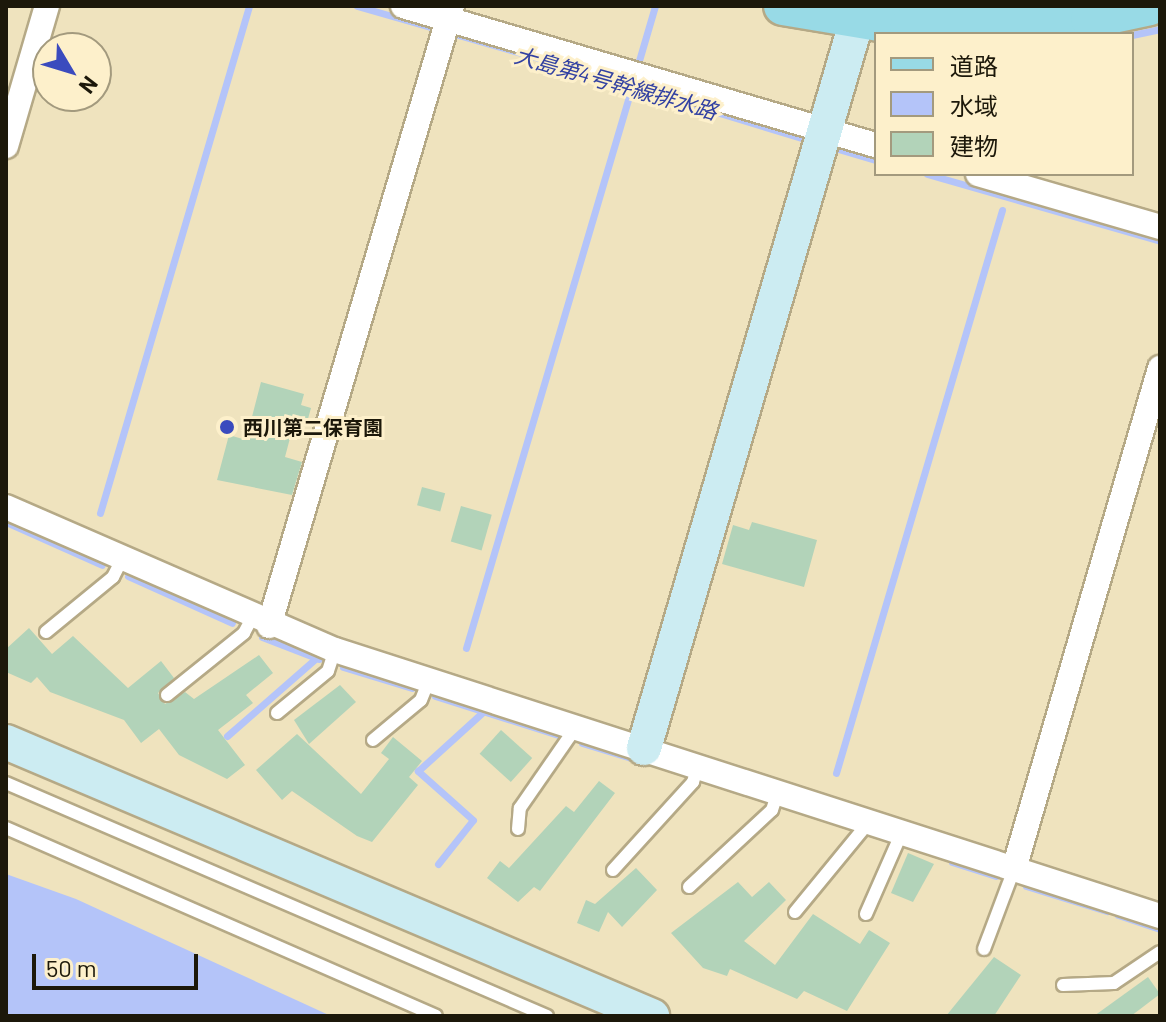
<!DOCTYPE html>
<html>
<head>
<meta charset="utf-8">
<style>
	body { margin:0 }
	#map { position:relative; width:1166px; height:1022px; overflow:hidden; background:#efe3be; font-family:Barlow,"Noto Sans JP",sans-serif }
	div>[style] { position:absolute }
	[style*='--x'] { left:calc(var(--x)*1px); top:calc(var(--y)*1px); width:calc(var(--w)*1px); rotate:calc(var(--a)*1deg) }
	.water>* { inset:0; background:#b4c4f9 }
	.stream>* { height:7px; margin:-3.5px; padding:0 3.5px; transform-origin:3.5px; border-radius:3.5px; background:#b4c4f9 }
	.building>* { inset:0; background:#b2d3b9; transform-origin:0 0 }
	.roads { filter:drop-shadow(2px 0 #b5a986) drop-shadow(-2px 0 #b5a986) drop-shadow(0 2px #b5a986) drop-shadow(0 -2px #b5a986) }
	.lane>* { height:12px; margin:-6px; padding:0 6px; transform-origin:6px; border-radius:6px; background:#fff }
	.street>* { height:24px; margin:-12px; padding:0 12px; transform-origin:12px; border-radius:12px; background:#fff }
	.secondary>* { height:34px; margin:-17px; padding:0 17px; transform-origin:17px; border-radius:17px; background:#ccecf2 }
	.primary>* { height:38px; margin:-19px; padding:0 19px; transform-origin:19px; border-radius:19px; background:#98dae6 }
	.dots>* { width:22px; height:22px; translate:-50% -50%; box-sizing:border-box; border:4px solid #fdf0cb; border-radius:50% }
	span { translate:-50% -50%; white-space:nowrap; text-align:center; line-height:1.15; -webkit-text-stroke:6px #fdf0cb; paint-order:stroke }
	.poi-label { font-size:20px; color:#1c180a; font-weight:700 }
	.left { translate:0 -50%; text-align:left }
	.water-label { font-size:22px; color:#3241a2; font-style:italic }
	.frame { position:absolute; inset:0; border:8px solid #1c180a; pointer-events:none }
	.legend { position:absolute; left:874px; top:32px; width:260px; height:144px; box-sizing:border-box; background:#fdf0cb; border:2px solid #a39a7e; margin:0; padding:10px 14px; list-style:none; font-size:24px; color:#1c180a }
	.legend li { display:flex; align-items:center; gap:16px; height:40px }
	.legend b { width:40px; border:2px solid #a39a7e }
	.north { position:absolute; left:32px; top:32px; width:80px; height:80px; box-sizing:border-box; background:#fdf0cb; border:2px solid #a39a7e; border-radius:50%; rotate:128deg; font-size:22px; font-weight:700; line-height:32px; text-align:center; color:#1c180a }
	.north::after { content:''; display:block; margin:auto; width:28px; height:36px; background:#3b4bbe; clip-path:polygon(50% 0,100% 100%,50% 72%,0 100%) }
	.scale { position:absolute; left:32px; top:954px; width:166px; height:36px; box-sizing:border-box; border:4px solid #1c180a; border-top:0; padding-left:10px; font-size:24px; line-height:28px; white-space:nowrap; color:#1c180a; -webkit-text-stroke:6px #fdf0cb; paint-order:stroke }
</style>
</head>
<body>
<div id="map">
	<div class="water">
		<div style="clip-path:polygon(6px 874px,76px 899px,331px 1016px,6px 1016px)"></div>
	</div>
	<div class="stream">
		<div style="--x:357;--y:6;--w:203;--a:16"></div>
		<div style="--x:1132;--y:35;--w:29;--a:-12"></div>
		<div style="--x:638;--y:64;--w:60;--a:-73.7"></div>
		<div style="--x:591;--y:74;--w:231;--a:16.9"></div>
		<div style="--x:828;--y:146;--w:50;--a:16.3"></div>
		<div style="--x:927;--y:174;--w:242;--a:16"></div>
		<div style="--x:100;--y:513;--w:528;--a:-73.62"></div>
		<div style="--x:6;--y:522;--w:105;--a:24.1"></div>
		<div style="--x:128;--y:576;--w:114;--a:24.3"></div>
		<div style="--x:262;--y:637;--w:61;--a:21.1"></div>
		<div style="--x:466;--y:648;--w:586;--a:-73.54"></div>
		<div style="--x:343;--y:667;--w:72;--a:16.9"></div>
		<div style="--x:435;--y:696;--w:130;--a:17.5"></div>
		<div style="--x:227;--y:736;--w:118;--a:-41.2"></div>
		<div style="--x:582;--y:743;--w:59;--a:16.9"></div>
		<div style="--x:836;--y:773;--w:587;--a:-73.57"></div>
		<div style="--x:952;--y:862;--w:46;--a:17.7"></div>
		<div style="--x:438;--y:864;--w:56;--a:-51.5"></div>
		<div style="--x:473;--y:820;--w:74;--a:-138.3"></div>
		<div style="--x:418;--y:771;--w:89;--a:-42.3"></div>
		<div style="--x:1026;--y:886;--w:85;--a:17.2"></div>
		<div style="--x:1118;--y:915;--w:44;--a:18.4"></div>
	</div>
	<div class="building">
		<div style="clip-path:polygon(261px 382px,304px 394px,301px 405px,311px 408px,306px 426px,294px 423px,285px 457px,302px 462px,292px 495px,217px 480px,229px 435px,246px 440px)"></div>
		<div style="left:422px;top:487px;width:24px;height:19px;rotate:15deg"></div>
		<div style="left:461px;top:506px;width:32px;height:37px;rotate:16deg"></div>
		<div style="clip-path:polygon(752px 522px,817px 540px,804px 587px,722px 564px,733px 525px,749px 530px)"></div>
		<div style="clip-path:polygon(29px 628px,52px 654px,73px 636px,128px 688px,161px 661px,174px 678px,158px 693px,165px 704px,185px 692px,194px 699px,259px 655px,273px 673px,246px 695px,253px 703px,218px 730px,245px 765px,227px 779px,179px 755px,159px 729px,141px 743px,124px 720px,50px 692px,37px 677px,31px 683px,6px 672px,6px 649px)"></div>
		<div style="clip-path:polygon(340px 685px,356px 702px,309px 744px,294px 720px)"></div>
		<div style="left:501px;top:730px;width:42px;height:32px;rotate:42deg"></div>
		<div style="clip-path:polygon(297px 734px,361px 794px,389px 759px,381px 753px,393px 737px,422px 761px,409px 777px,418px 785px,372px 842px,357px 836px,292px 791px,282px 800px,256px 770px)"></div>
		<div style="clip-path:polygon(599px 781px,615px 793px,540px 891px,534px 887px,518px 902px,487px 878px,500px 861px,509px 868px,566px 806px,574px 812px)"></div>
		<div style="clip-path:polygon(908px 853px,934px 864px,913px 902px,891px 893px)"></div>
		<div style="clip-path:polygon(636px 868px,657px 890px,622px 927px,608px 912px,599px 932px,577px 923px,586px 900px,595px 904px)"></div>
		<div style="clip-path:polygon(738px 882px,752px 897px,769px 882px,786px 900px,744px 941px,775px 965px,813px 914px,860px 944px,869px 930px,890px 943px,847px 1011px,804px 991px,797px 999px,730px 969px,727px 976px,703px 968px,671px 933px)"></div>
		<div style="clip-path:polygon(994px 957px,1021px 975px,994px 1016px,946px 1016px)"></div>
		<div style="clip-path:polygon(1148px 977px,1160px 994px,1131px 1016px,1094px 1016px)"></div>
	</div>
	<div class="roads">
		<div class="lane">
			<div style="--x:46;--y:632;--w:87;--a:-39.4"></div>
			<div style="--x:113;--y:577;--w:20;--a:-63"></div>
			<div style="--x:167;--y:695;--w:99;--a:-38.8"></div>
			<div style="--x:244;--y:633;--w:17;--a:-62"></div>
			<div style="--x:277;--y:713;--w:66;--a:-39.5"></div>
			<div style="--x:328;--y:671;--w:22;--a:-72"></div>
			<div style="--x:373;--y:740;--w:62;--a:-39.8"></div>
			<div style="--x:421;--y:700;--w:22;--a:-68"></div>
			<div style="--x:6;--y:783;--w:589;--a:23.3"></div>
			<div style="--x:6;--y:828;--w:469;--a:23.6"></div>
			<div style="--x:518;--y:829;--w:21;--a:-85"></div>
			<div style="--x:520;--y:808;--w:98;--a:-55.3"></div>
			<div style="--x:613;--y:870;--w:119;--a:-47.7"></div>
			<div style="--x:693;--y:782;--w:17;--a:-73"></div>
			<div style="--x:689;--y:887;--w:113;--a:-42.9"></div>
			<div style="--x:772;--y:810;--w:19;--a:-72"></div>
			<div style="--x:795;--y:912;--w:117;--a:-50.6"></div>
			<div style="--x:866;--y:914;--w:90;--a:-66.3"></div>
			<div style="--x:984;--y:949;--w:85;--a:-69.4"></div>
			<div style="--x:1063;--y:985;--w:51;--a:-2.2"></div>
			<div style="--x:1114;--y:983;--w:55;--a:-34"></div>
		</div>
		<div class="street">
			<div style="--x:403;--y:6;--w:493;--a:16.4"></div>
			<div style="--x:6;--y:146;--w:146;--a:-73.7"></div>
			<div style="--x:978;--y:174;--w:190;--a:16.2"></div>
			<div style="--x:6;--y:507;--w:359;--a:23.5"></div>
			<div style="--x:335;--y:650;--w:867;--a:17.87"></div>
			<div style="--x:269;--y:626;--w:646;--a:-73.56"></div>
			<div style="--x:1014;--y:869;--w:522;--a:-73.75"></div>
		</div>
		<div class="secondary">
			<div style="--x:6;--y:742;--w:702;--a:22.98"></div>
			<div style="--x:644;--y:748;--w:773;--a:-73.7"></div>
		</div>
		<div class="primary">
			<div style="--x:783;--y:6;--w:128;--a:9.5"></div>
			<div style="--x:909;--y:27;--w:181;--a:-2.5"></div>
			<div style="--x:1090;--y:19;--w:61;--a:-12.2"></div>
		</div>
	</div>
	<div class="dots">
		<div style="left:227px;top:427px;background:#3b4bbe"></div>
	</div>
	<div class="poi-label">
		<span class="left" style="left:243px;top:427px">西川第二保育園</span>
	</div>
	<div class="water-label">
		<span style="left:616px;top:83px;rotate:16deg">大島第4号幹線排水路</span>
	</div>
	<div class="frame"></div>
	<ul class="legend">
	<li><b style="height:10px;background:#98dae6"></b>道路</li>
	<li><b style="height:22px;background:#b4c4f9"></b>水域</li>
	<li><b style="height:22px;background:#b2d3b9"></b>建物</li>
	</ul>
	<div class="north">N</div>
	<div class="scale">50 m</div>
</div>
</body>
</html>
